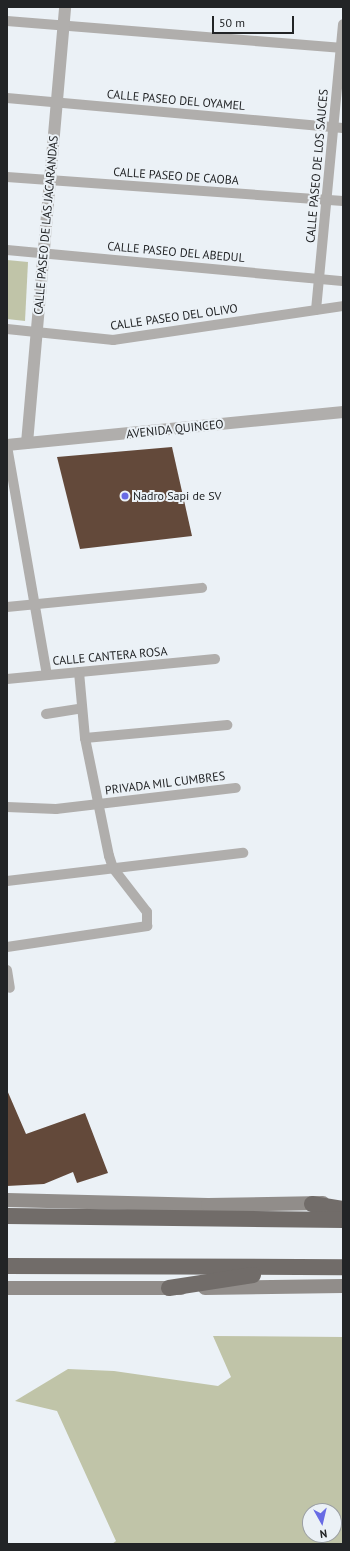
<!DOCTYPE html>
<html>
<head>
<meta charset="utf-8">
<style>
	body { margin:0 }
	#map { position:relative; width:350px; height:1551px; overflow:hidden; background:#ebf1f6; font-family:"PT Sans",sans-serif }
	div>[style] { position:absolute }
	[style*='--x'] { left:calc(var(--x)*1px); top:calc(var(--y)*1px); width:calc(var(--w)*1px); rotate:calc(var(--a)*1deg) }
	.green>* { inset:0; background:#c0c4a8 }
	.building>* { inset:0; background:#63493a }
	.minor>* { height:10px; margin:-5px; padding:0 5px; transform-origin:5px; border-radius:5px; background:#b0aeac }
	.tertiary>* { height:12px; margin:-6px; padding:0 6px; transform-origin:6px; border-radius:6px; background:#b0aeac }
	.secondary>* { height:14px; margin:-7px; padding:0 7px; transform-origin:7px; border-radius:7px; background:#918d8a }
	.trunk>* { height:16px; margin:-8px; padding:0 8px; transform-origin:8px; border-radius:8px; background:#716c69 }
	.dots>* { width:11px; height:11px; translate:-50% -50%; box-sizing:border-box; border:2px solid #ebf1f6; border-radius:50% }
	span { translate:-50% -50%; white-space:nowrap; text-align:center; line-height:1.15; -webkit-text-stroke:4px #ebf1f6; paint-order:stroke }
	.street-label { font-size:12px; color:#222426 }
	.poi-label { font-size:12px; color:#222426 }
	.left { translate:0 -50%; text-align:left }
	.frame { position:absolute; inset:0; border:8px solid #222426; pointer-events:none }
	.north { position:absolute; left:302px; top:1503px; width:40px; height:40px; box-sizing:border-box; background:#ebf1f6; border:1px solid #9b9fa3; border-radius:50%; rotate:172deg; font-size:11px; font-weight:700; line-height:16px; text-align:center; color:#222426 }
	.north::after { content:''; display:block; margin:auto; width:14px; height:18px; background:#686be4; clip-path:polygon(50% 0,100% 100%,50% 72%,0 100%) }
	.scale { position:absolute; left:212px; top:16px; width:82px; height:18px; box-sizing:border-box; border:2px solid #222426; border-top:0; padding-left:5px; font-size:12px; line-height:14px; white-space:nowrap; color:#222426; -webkit-text-stroke:3px #ebf1f6; paint-order:stroke }
</style>
</head>
<body>
<div id="map">
	<div class="green">
		<div style="clip-path:polygon(7px 260px,28px 262px,25px 321px,7px 319px)"></div>
		<div style="clip-path:polygon(evenodd,213px 1336px,343px 1337px,343px 1544px,112px 1544px,116px 1541px,57px 1411px,15px 1401px,68px 1369px,114px 1371px,218px 1386px,231px 1377px,213px 1336px,310px 1511px,334px 1511px,334px 1535px,310px 1535px,310px 1511px)"></div>
	</div>
	<div class="building">
		<div style="clip-path:polygon(172px 447px,192px 536px,80px 549px,57px 457px)"></div>
		<div style="clip-path:polygon(7px 1090px,26px 1134px,85px 1113px,108px 1173px,77px 1183px,73px 1172px,44px 1184px,7px 1186px)"></div>
	</div>
	<div class="minor">
		<div style="--x:7;--y:21;--w:337;--a:4.6"></div>
		<div style="--x:7;--y:98;--w:337;--a:5.1"></div>
		<div style="--x:7;--y:177;--w:337;--a:4.1"></div>
		<div style="--x:7;--y:250;--w:337;--a:5.3"></div>
		<div style="--x:316;--y:310;--w:287;--a:-84.6"></div>
		<div style="--x:7;--y:329;--w:107;--a:5.9"></div>
		<div style="--x:113;--y:340;--w:232;--a:-8.4"></div>
		<div style="--x:7;--y:446;--w:232;--a:80.1"></div>
		<div style="--x:7;--y:607;--w:196;--a:-5.6"></div>
		<div style="--x:7;--y:679;--w:209;--a:-5.5"></div>
		<div style="--x:46;--y:714;--w:36;--a:-9"></div>
		<div style="--x:85;--y:738;--w:143;--a:-5.2"></div>
		<div style="--x:7;--y:807;--w:49;--a:2.3"></div>
		<div style="--x:56;--y:809;--w:181;--a:-6.7"></div>
		<div style="--x:7;--y:881;--w:238;--a:-6.8"></div>
		<div style="--x:7;--y:947;--w:142;--a:-8.5"></div>
		<div style="--x:147;--y:926;--w:14;--a:-90"></div>
		<div style="--x:147;--y:912;--w:56;--a:-127.7"></div>
		<div style="--x:113;--y:868;--w:13;--a:-108"></div>
		<div style="--x:109;--y:856;--w:120;--a:-101.5"></div>
		<div style="--x:85;--y:738;--w:66;--a:-95.2"></div>
		<div style="--x:7;--y:970;--w:18;--a:81"></div>
	</div>
	<div class="tertiary">
		<div style="--x:27;--y:443;--w:438;--a:-85"></div>
		<div style="--x:7;--y:445;--w:338;--a:-5.6"></div>
	</div>
	<div class="secondary">
		<div style="--x:7;--y:1200;--w:201;--a:1.4"></div>
		<div style="--x:208;--y:1205;--w:115;--a:-1"></div>
		<div style="--x:7;--y:1288;--w:174;--a:0"></div>
		<div style="--x:205;--y:1288;--w:138;--a:-0.8"></div>
	</div>
	<div class="trunk">
		<div style="--x:312;--y:1204;--w:31;--a:9"></div>
		<div style="--x:7;--y:1216;--w:336;--a:0.7"></div>
		<div style="--x:7;--y:1266;--w:336;--a:0.2"></div>
		<div style="--x:169;--y:1288;--w:85;--a:-8.8"></div>
	</div>
	<div class="dots">
		<div style="left:125px;top:496px;background:#686be4"></div>
	</div>
	<div class="street-label">
		<span style="left:176px;top:100px;rotate:5deg">CALLE PASEO DEL OYAMEL</span>
		<span style="left:317px;top:166px;rotate:-85deg">CALLE PASEO DE LOS SAUCES</span>
		<span style="left:176px;top:176px;rotate:4deg">CALLE PASEO DE CAOBA</span>
		<span style="left:46px;top:225px;rotate:-85deg">CALLE PASEO DE LAS JACARANDAS</span>
		<span style="left:176px;top:252px;rotate:5deg">CALLE PASEO DEL ABEDUL</span>
		<span style="left:174px;top:317px;rotate:-8deg">CALLE PASEO DEL OLIVO</span>
		<span style="left:175px;top:429px;rotate:-6deg">AVENIDA QUINCEO</span>
		<span style="left:110px;top:656px;rotate:-5deg">CALLE CANTERA ROSA</span>
		<span style="left:165px;top:783px;rotate:-7deg">PRIVADA MIL CUMBRES</span>
	</div>
	<div class="poi-label">
		<span class="left" style="left:133px;top:496px">Nadro Sapi de SV</span>
	</div>
	<div class="frame"></div>
	<div class="north">N</div>
	<div class="scale">50 m</div>
</div>
</body>
</html>
